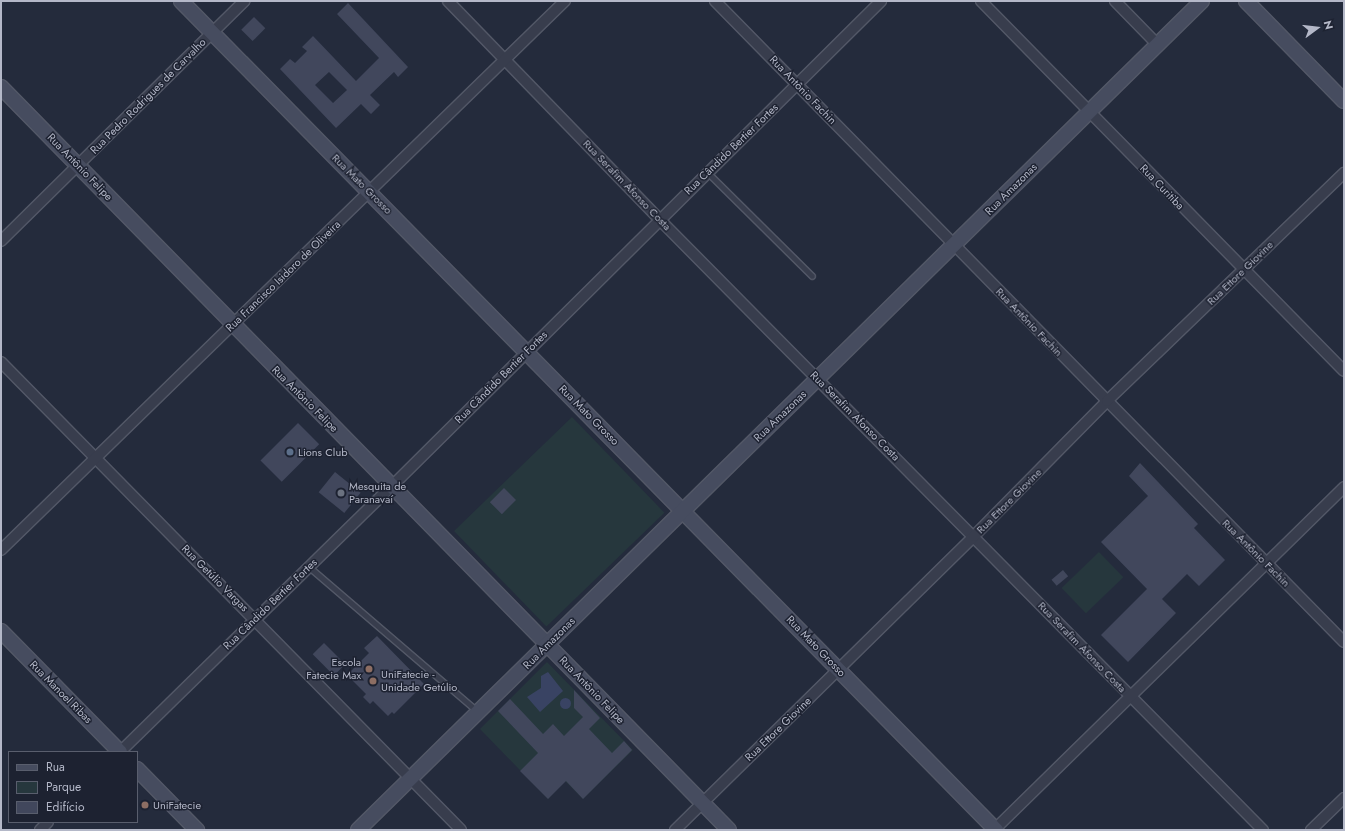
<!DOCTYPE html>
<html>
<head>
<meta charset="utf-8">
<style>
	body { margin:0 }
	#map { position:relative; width:1345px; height:831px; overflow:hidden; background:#242b3c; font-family:Jost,sans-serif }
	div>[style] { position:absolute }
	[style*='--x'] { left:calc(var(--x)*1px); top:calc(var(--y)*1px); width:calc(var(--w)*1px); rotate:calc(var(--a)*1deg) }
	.green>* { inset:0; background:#26373d; transform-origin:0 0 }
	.water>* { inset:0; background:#394363 }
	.round { border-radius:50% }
	.building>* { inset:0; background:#41475c; transform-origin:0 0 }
	.roads { filter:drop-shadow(1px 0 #535867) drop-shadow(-1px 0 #535867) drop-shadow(0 1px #535867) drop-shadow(0 -1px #535867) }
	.lane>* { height:5px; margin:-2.5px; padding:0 2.5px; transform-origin:2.5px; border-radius:2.5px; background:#383d4d }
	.street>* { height:10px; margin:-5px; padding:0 5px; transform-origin:5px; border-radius:5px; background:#383d4d }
	.secondary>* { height:14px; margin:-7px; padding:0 7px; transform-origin:7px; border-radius:7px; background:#464c5f }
	.dots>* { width:11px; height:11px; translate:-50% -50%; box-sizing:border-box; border:2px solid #1d2231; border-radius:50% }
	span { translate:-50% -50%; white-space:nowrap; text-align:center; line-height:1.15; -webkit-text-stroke:3px #1d2231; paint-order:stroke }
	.street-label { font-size:11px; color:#b4b8c8 }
	.poi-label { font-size:11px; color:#b4b8c8 }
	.left { translate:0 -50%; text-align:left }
	.right { translate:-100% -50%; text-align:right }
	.frame { position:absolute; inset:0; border:2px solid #b4b8c8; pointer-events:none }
	.legend { position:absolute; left:8px; top:751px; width:130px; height:72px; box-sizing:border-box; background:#1d2231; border:1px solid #595e6d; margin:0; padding:5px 7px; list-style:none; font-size:12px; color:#b4b8c8 }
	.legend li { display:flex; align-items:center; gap:8px; height:20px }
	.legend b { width:20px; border:1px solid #595e6d }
	.north { position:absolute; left:1297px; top:8px; width:40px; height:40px; -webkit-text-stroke:3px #1d2231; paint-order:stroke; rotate:75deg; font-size:11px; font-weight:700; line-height:16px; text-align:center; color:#b4b8c8 }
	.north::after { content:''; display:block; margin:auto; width:14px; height:18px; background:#b4b8c8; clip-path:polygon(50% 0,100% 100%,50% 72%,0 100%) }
</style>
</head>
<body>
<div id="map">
	<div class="green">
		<div style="left:572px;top:417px;width:133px;height:164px;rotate:46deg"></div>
		<div style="left:1099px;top:552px;width:35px;height:52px;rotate:46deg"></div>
		<div style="clip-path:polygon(547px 662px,633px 750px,583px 799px,565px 781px,548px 799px,480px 729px)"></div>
	</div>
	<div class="water">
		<div style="clip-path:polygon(548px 672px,563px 691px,540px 712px,527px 697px,541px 688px,541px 676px)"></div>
		<div class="round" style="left:559.5px;top:697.5px;width:11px;height:11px"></div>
	</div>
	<div class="building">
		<div style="clip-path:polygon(evenodd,348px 3px,408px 67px,398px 77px,394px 72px,370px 95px,380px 105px,371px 114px,361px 104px,336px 128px,280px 69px,290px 59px,295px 63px,307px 51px,302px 47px,313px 36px,356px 81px,379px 58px,337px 14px,348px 3px,329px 72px,347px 90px,333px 103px,315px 85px,329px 72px)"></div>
		<div style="left:254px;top:17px;width:16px;height:18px;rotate:45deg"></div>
		<div style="left:298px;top:423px;width:30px;height:53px;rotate:45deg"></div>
		<div style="clip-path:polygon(1140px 463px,1198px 524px,1194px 528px,1225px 560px,1199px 586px,1187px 574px,1162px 599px,1176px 613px,1128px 662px,1101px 635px,1147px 589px,1101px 542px,1148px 496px,1129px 476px)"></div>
		<div style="left:335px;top:472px;width:33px;height:26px;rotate:39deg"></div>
		<div style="left:504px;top:488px;width:17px;height:20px;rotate:45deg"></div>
		<div style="left:1063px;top:570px;width:8px;height:15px;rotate:50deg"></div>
		<div style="clip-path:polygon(377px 636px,424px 684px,394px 714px,392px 712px,388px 716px,373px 701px,370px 704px,363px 697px,366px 694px,347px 675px,369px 653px,364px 648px)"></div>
		<div style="left:324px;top:643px;width:30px;height:16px;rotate:45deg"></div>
		<div style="clip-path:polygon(574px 690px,600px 718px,589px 729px,612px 753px,624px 741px,632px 750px,583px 799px,566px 781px,548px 799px,520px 771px,538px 753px,498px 711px,510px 699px,543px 734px,553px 724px,564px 736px,583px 717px,574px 708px)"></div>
	</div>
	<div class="roads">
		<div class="lane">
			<div style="--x:708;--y:173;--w:146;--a:44.7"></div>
			<div style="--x:309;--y:567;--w:223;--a:40.6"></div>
		</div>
		<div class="street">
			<div style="--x:448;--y:1;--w:303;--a:45.9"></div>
			<div style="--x:659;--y:219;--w:859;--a:45.33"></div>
			<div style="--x:715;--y:1;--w:898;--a:45.54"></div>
			<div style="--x:981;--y:1;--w:518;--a:45.55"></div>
			<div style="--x:1115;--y:1;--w:60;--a:45.7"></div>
			<div style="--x:1;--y:241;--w:342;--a:-44.6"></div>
			<div style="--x:1;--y:362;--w:656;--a:45.49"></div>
			<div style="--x:1;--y:550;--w:787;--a:-44.23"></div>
			<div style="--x:120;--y:752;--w:380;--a:-44.4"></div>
			<div style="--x:392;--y:486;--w:689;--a:-44.76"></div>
			<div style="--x:40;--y:830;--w:11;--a:-45"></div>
			<div style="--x:675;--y:830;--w:419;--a:-44.5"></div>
			<div style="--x:974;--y:536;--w:190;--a:-45.4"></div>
			<div style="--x:1107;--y:401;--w:329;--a:-43.9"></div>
			<div style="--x:994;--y:830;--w:490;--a:-44.4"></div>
			<div style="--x:1311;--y:830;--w:46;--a:-44.1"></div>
		</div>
		<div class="secondary">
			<div style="--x:181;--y:1;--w:1163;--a:45.49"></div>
			<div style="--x:1246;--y:1;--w:140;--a:45.6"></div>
			<div style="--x:1;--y:87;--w:1040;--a:45.58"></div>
			<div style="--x:1;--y:631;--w:170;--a:45.5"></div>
			<div style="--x:137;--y:769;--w:86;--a:45.5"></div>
			<div style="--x:358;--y:830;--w:1183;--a:-44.49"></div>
		</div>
	</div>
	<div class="dots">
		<div style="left:290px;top:452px;background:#5c6f8a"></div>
		<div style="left:341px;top:493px;background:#6b7280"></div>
		<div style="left:369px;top:669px;background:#8d6e63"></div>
		<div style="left:373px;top:681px;background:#8d6e63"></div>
		<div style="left:145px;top:805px;background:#8d6e63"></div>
	</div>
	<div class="street-label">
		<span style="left:803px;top:90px;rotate:46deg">Rua Antônio Fachin</span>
		<span style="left:148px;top:96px;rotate:-45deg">Rua Pedro Rodrigues de Carvalho</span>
		<span style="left:731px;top:149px;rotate:-44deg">Rua Cândido Bertier Fortes</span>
		<span style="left:80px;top:167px;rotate:46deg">Rua Antônio Felipe</span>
		<span style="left:362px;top:184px;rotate:45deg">Rua Mato Grosso</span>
		<span style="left:627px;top:185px;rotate:46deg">Rua Serafim Afonso Costa</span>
		<span style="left:1162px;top:187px;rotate:46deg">Rua Curitiba</span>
		<span style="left:1011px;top:189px;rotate:-45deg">Rua Amazonas</span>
		<span style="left:1240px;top:273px;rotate:-44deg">Rua Ettore Giovine</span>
		<span style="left:283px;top:276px;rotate:-44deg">Rua Francisco Isidoro de Oliveira</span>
		<span style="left:1029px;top:322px;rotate:46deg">Rua Antônio Fachin</span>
		<span style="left:501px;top:377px;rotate:-45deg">Rua Cândido Bertier Fortes</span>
		<span style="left:305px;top:399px;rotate:45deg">Rua Antônio Felipe</span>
		<span style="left:589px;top:415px;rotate:45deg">Rua Mato Grosso</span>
		<span style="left:780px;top:416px;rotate:-44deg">Rua Amazonas</span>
		<span style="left:855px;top:416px;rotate:45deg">Rua Serafim Afonso Costa</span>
		<span style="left:1009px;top:501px;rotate:-45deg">Rua Ettore Giovine</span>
		<span style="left:1256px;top:553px;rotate:45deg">Rua Antônio Fachin</span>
		<span style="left:215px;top:578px;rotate:45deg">Rua Getúlio Vargas</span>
		<span style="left:270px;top:604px;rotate:-44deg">Rua Cândido Bertier Fortes</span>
		<span style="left:549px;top:643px;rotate:-45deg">Rua Amazonas</span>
		<span style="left:816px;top:646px;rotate:46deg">Rua Mato Grosso</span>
		<span style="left:1082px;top:647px;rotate:46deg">Rua Serafim Afonso Costa</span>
		<span style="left:592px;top:690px;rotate:46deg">Rua Antônio Felipe</span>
		<span style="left:61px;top:692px;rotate:45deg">Rua Manoel Ribas</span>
		<span style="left:778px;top:729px;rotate:-44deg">Rua Ettore Giovine</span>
	</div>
	<div class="poi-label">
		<span class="left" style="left:298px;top:452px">Lions Club</span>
		<span class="left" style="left:349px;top:493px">Mesquita de<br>Paranavaí</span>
		<span class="right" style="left:361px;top:669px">Escola<br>Fatecie Max</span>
		<span class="left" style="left:381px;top:681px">UniFatecie -<br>Unidade Getúlio</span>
		<span class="left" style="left:153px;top:805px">UniFatecie</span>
	</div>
	<div class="frame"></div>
	<ul class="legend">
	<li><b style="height:5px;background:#464c5f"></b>Rua</li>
	<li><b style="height:11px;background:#26373d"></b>Parque</li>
	<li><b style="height:11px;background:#41475c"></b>Edifício</li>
	</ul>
	<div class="north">N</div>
</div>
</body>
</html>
